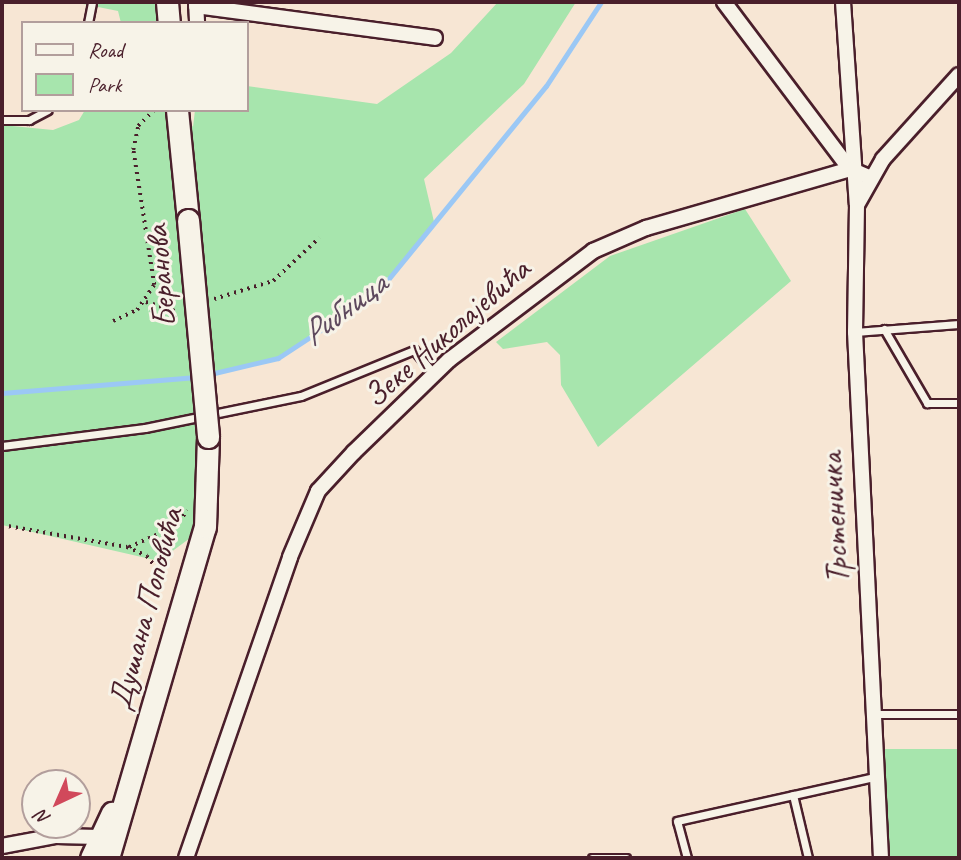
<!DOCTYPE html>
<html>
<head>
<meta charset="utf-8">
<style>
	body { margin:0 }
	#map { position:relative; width:961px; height:860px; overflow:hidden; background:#f7e6d4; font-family:Caveat,sans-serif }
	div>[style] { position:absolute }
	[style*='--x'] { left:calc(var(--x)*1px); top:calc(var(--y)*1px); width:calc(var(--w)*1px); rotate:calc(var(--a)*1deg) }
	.green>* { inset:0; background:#a7e5ad; transform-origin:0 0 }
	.stream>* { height:5px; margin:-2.5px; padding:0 2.5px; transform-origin:2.5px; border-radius:2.5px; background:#9bc8f5 }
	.path>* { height:3.5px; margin-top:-1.75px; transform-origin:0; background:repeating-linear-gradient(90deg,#4a1f2b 0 2px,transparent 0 7px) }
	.roads { filter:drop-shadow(2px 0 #4a1f2b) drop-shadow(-2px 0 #4a1f2b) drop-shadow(0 2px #4a1f2b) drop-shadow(0 -2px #4a1f2b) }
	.lane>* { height:7px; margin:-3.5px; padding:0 3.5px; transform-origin:3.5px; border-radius:3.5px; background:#f7f3e8 }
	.street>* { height:14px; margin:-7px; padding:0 7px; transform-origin:7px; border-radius:7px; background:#f7f3e8 }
	.secondary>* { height:21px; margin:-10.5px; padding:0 10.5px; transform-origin:10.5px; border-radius:10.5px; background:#f7f3e8 }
	.bridges { filter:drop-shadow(2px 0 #4a1f2b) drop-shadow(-2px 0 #4a1f2b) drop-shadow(0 2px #4a1f2b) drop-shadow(0 -2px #4a1f2b) }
	.secondary-bridge>* { height:21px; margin:-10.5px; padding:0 10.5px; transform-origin:10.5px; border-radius:10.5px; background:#f7f3e8 }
	span { translate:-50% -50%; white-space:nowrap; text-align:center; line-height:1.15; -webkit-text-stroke:6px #f7f3e8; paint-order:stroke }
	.street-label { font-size:33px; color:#4a1f2b }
	.water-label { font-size:35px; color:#5e495e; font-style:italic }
	.frame { position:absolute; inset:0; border:4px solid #4a1f2b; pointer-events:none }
	.legend { position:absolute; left:21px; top:21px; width:228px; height:91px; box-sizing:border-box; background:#f7f3e8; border:2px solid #b29e9c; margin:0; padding:9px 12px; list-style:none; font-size:21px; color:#4a1f2b }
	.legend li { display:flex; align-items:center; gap:14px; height:35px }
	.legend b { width:35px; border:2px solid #b29e9c }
	.north { position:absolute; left:21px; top:769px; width:70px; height:70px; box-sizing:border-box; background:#f7f3e8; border:2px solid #b29e9c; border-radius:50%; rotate:224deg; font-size:19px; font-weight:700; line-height:28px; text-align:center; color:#4a1f2b }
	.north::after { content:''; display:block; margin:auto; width:24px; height:32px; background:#d1495b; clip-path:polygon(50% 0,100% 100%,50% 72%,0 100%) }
</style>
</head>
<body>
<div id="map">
	<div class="green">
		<div style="clip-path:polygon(73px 2px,167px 2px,169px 23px,121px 23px,118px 11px)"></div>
		<div style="clip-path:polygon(498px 2px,576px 2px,524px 84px,424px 179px,435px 226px,377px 293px,278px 358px,196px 377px,205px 527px,159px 561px,2px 525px,2px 125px,53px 130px,79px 120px,85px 110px,182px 110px,193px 127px,195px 110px,247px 110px,247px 86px,377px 104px,451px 53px)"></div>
		<div style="clip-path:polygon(745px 209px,791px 281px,598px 447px,561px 385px,560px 355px,547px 342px,503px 349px,496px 342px,610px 256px)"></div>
		<div style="left:959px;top:749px;width:109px;height:83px;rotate:90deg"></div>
	</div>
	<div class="stream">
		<div style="--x:206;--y:375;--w:74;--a:-13.3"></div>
		<div style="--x:278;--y:358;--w:118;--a:-33.3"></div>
		<div style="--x:377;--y:293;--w:267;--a:-50.8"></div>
		<div style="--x:546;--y:86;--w:100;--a:-56.8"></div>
		<div style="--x:2;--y:393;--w:195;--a:-4.7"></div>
	</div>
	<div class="path">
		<div style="--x:214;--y:299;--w:62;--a:-17"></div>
		<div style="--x:273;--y:281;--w:63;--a:-43.1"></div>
		<div style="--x:146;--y:302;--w:31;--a:17"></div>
		<div style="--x:113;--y:321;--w:26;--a:-25"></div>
		<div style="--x:137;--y:310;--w:30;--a:-56"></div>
		<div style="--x:154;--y:285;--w:137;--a:-98.8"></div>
		<div style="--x:133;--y:150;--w:25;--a:-78"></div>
		<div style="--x:138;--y:126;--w:23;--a:-45"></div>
		<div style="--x:2;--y:525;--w:127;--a:10"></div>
		<div style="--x:127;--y:547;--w:22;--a:24"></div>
		<div style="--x:147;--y:556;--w:34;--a:52"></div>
		<div style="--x:129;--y:547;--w:49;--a:-24"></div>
		<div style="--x:174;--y:527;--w:21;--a:-51"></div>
	</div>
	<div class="roads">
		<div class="lane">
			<div style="--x:88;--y:23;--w:21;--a:-79"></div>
			<div style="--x:2;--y:120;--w:27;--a:0"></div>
			<div style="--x:29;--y:120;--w:21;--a:-28"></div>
			<div style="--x:884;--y:329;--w:86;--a:59.8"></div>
			<div style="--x:927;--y:403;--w:32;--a:0"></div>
			<div style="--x:855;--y:332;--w:104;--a:-4.4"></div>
			<div style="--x:2;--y:446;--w:144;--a:-7.2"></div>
			<div style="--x:145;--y:428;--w:159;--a:-11.6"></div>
			<div style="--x:301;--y:396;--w:122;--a:-22.2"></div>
			<div style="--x:414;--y:350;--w:31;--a:50"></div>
			<div style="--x:874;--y:714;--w:85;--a:0"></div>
			<div style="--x:793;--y:795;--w:65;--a:76.6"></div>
			<div style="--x:592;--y:858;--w:34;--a:0"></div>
			<div style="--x:687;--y:858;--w:38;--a:-105"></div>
			<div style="--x:677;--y:821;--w:206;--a:-12.6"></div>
		</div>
		<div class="street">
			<div style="--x:196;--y:2;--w:21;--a:87"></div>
			<div style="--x:724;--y:2;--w:209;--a:53"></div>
			<div style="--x:843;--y:2;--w:203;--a:86.1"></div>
			<div style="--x:196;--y:6;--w:241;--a:7.6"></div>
			<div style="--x:2;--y:846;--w:55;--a:-10.5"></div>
			<div style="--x:56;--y:836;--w:43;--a:1.3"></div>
			<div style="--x:186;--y:858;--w:318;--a:-70.9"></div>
			<div style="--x:290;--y:557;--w:72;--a:-67"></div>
			<div style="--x:318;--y:491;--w:53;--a:-47.3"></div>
			<div style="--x:354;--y:452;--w:132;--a:-44.1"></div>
			<div style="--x:449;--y:360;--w:181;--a:-37.1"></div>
			<div style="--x:593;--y:251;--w:58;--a:-23.5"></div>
			<div style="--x:646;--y:228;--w:212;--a:-16.1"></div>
			<div style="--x:850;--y:169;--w:21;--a:23"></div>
			<div style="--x:881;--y:858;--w:527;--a:-92.83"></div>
			<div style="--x:855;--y:332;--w:127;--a:-89.1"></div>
			<div style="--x:857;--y:205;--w:53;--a:-60.5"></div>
			<div style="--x:883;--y:159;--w:113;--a:-47.9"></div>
		</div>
		<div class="secondary">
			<div style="--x:167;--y:2;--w:21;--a:85"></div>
			<div style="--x:177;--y:110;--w:111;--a:84.3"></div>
			<div style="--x:91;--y:858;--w:50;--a:-65"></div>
			<div style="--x:108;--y:858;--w:345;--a:-73.7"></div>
			<div style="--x:205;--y:527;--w:90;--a:-88.1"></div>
		</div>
	</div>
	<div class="bridges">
		<div class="secondary-bridge">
			<div style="--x:188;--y:220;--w:218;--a:84.7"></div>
		</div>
	</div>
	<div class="street-label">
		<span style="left:161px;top:276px;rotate:-95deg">Беранова</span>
		<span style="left:447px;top:333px;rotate:-41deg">Зеке Николајевића</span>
		<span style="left:835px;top:518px;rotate:-93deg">Трстеничка</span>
		<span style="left:146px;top:609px;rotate:-75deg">Душана Поповића</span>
	</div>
	<div class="water-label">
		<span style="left:344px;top:309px;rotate:-37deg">Рибница</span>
	</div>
	<div class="frame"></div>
	<ul class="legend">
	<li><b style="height:9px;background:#f7f3e8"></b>Road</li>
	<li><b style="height:19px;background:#a7e5ad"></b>Park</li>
	</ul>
	<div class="north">N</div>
</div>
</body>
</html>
